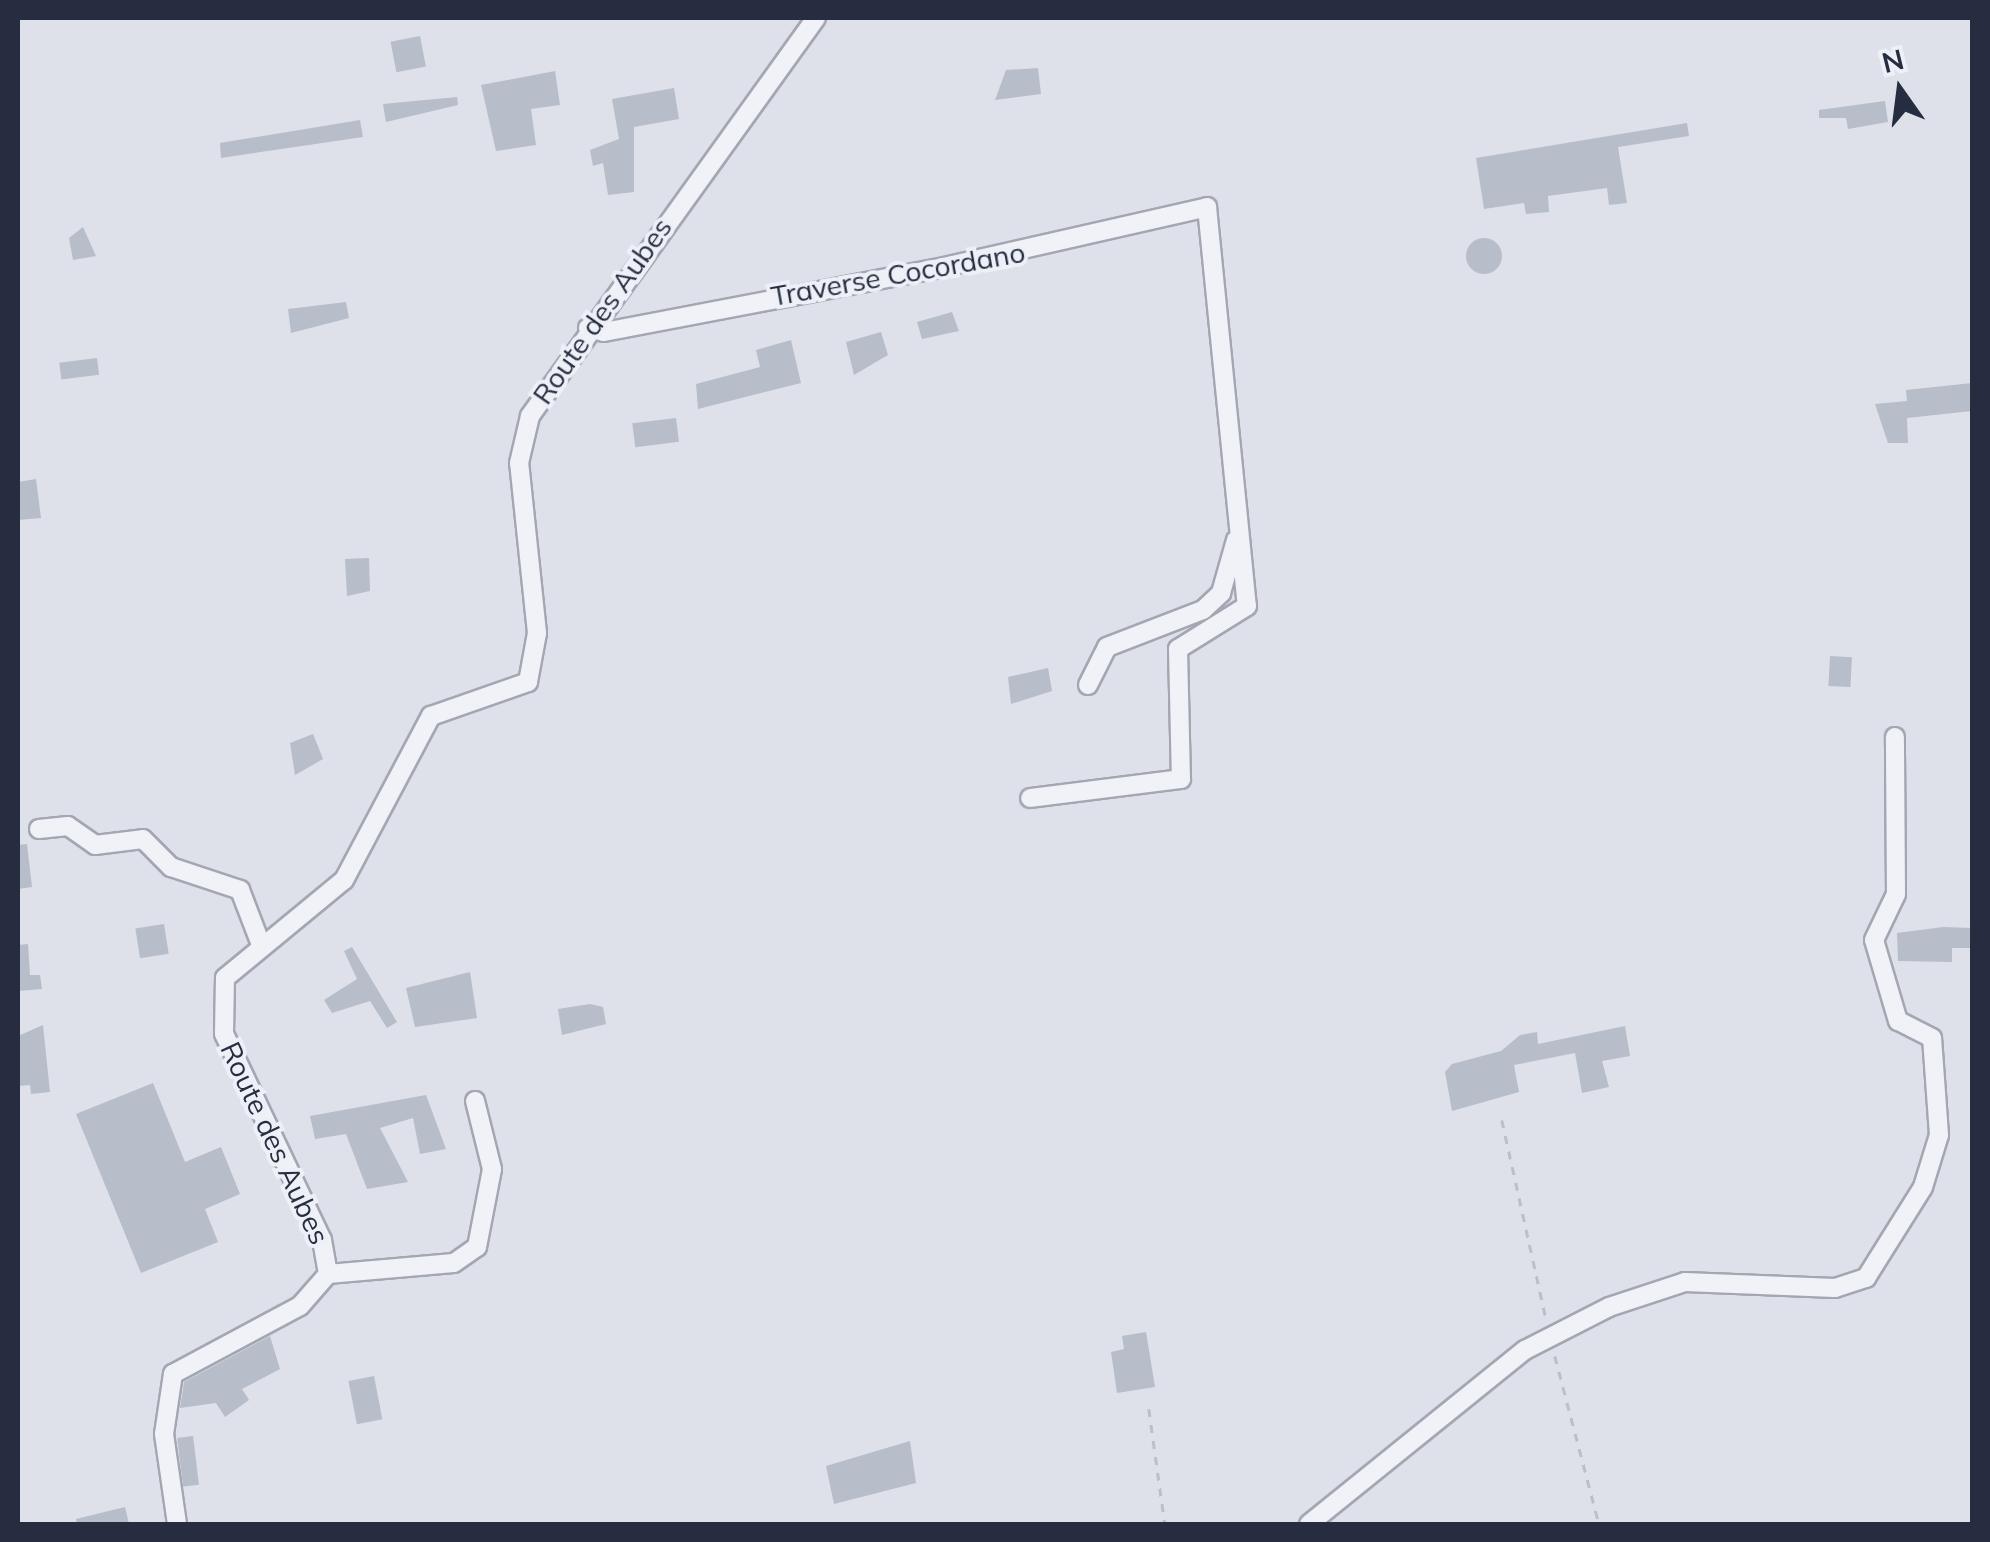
<!DOCTYPE html>
<html>
<head>
<meta charset="utf-8">
<style>
	body { margin:0 }
	#map { position:relative; width:1990px; height:1542px; overflow:hidden; background:#dee1e9; font-family:Mulish,sans-serif }
	div>[style] { position:absolute }
	[style*='--x'] { left:calc(var(--x)*1px); top:calc(var(--y)*1px); width:calc(var(--w)*1px); rotate:calc(var(--a)*1deg) }
	.building>* { inset:0; background:#b7bdc9; transform-origin:0 0 }
	.round { border-radius:50% }
	.path>* { height:2.5px; margin-top:-1.25px; transform-origin:0; background:repeating-linear-gradient(90deg,#bcbfc8 0 8px,transparent 0 16px) }
	.roads { filter:drop-shadow(2px 0 #a3a7b3) drop-shadow(-2px 0 #a3a7b3) drop-shadow(0 2px #a3a7b3) drop-shadow(0 -2px #a3a7b3) }
	.minor>* { height:18px; margin:-9px; padding:0 9px; transform-origin:9px; border-radius:9px; background:#f1f2f7 }
	span { translate:-50% -50%; white-space:nowrap; text-align:center; line-height:1.15; -webkit-text-stroke:8px #edf0f6; paint-order:stroke }
	.street-label { font-size:28px; color:#262d41 }
	.frame { position:absolute; inset:0; border:20px solid #262d41; pointer-events:none }
	.north { position:absolute; left:1850px; top:40px; width:100px; height:100px; -webkit-text-stroke:8px #edf0f6; paint-order:stroke; rotate:346deg; font-size:28px; font-weight:700; line-height:40px; text-align:center; color:#262d41 }
	.north::after { content:''; display:block; margin:auto; width:35px; height:45px; background:#262d41; clip-path:polygon(50% 0,100% 100%,50% 72%,0 100%) }
</style>
</head>
<body>
<div id="map">
	<div class="building">
		<div style="left:420px;top:36px;width:31px;height:30px;rotate:79deg"></div>
		<div style="clip-path:polygon(1038px 68px,1041px 94px,995px 100px,1006px 70px)"></div>
		<div style="clip-path:polygon(555px 71px,560px 105px,531px 109px,536px 145px,496px 151px,481px 85px)"></div>
		<div style="clip-path:polygon(674px 88px,679px 119px,634px 127px,634px 192px,608px 195px,603px 163px,593px 166px,590px 150px,619px 139px,612px 99px)"></div>
		<div style="clip-path:polygon(457px 97px,458px 105px,386px 122px,383px 104px)"></div>
		<div style="clip-path:polygon(1885px 101px,1888px 122px,1848px 129px,1846px 118px,1819px 118px,1819px 110px)"></div>
		<div style="clip-path:polygon(360px 120px,363px 137px,221px 158px,220px 143px)"></div>
		<div style="clip-path:polygon(1687px 123px,1689px 136px,1618px 147px,1627px 203px,1609px 205px,1607px 188px,1548px 196px,1549px 212px,1526px 214px,1524px 203px,1484px 209px,1476px 158px)"></div>
		<div style="clip-path:polygon(83px 227px,96px 256px,73px 260px,69px 238px)"></div>
		<div class="round" style="left:1466px;top:238px;width:36px;height:36px"></div>
		<div style="clip-path:polygon(346px 302px,349px 318px,291px 333px,288px 309px)"></div>
		<div style="clip-path:polygon(952px 312px,959px 331px,922px 339px,917px 322px)"></div>
		<div style="clip-path:polygon(881px 332px,888px 355px,854px 375px,846px 342px)"></div>
		<div style="clip-path:polygon(791px 340px,801px 383px,698px 409px,696px 384px,760px 367px,756px 350px)"></div>
		<div style="left:97px;top:358px;width:17px;height:38px;rotate:83deg"></div>
		<div style="clip-path:polygon(1972px 383px,1972px 411px,1907px 418px,1908px 443px,1888px 443px,1875px 404px,1907px 401px,1906px 390px)"></div>
		<div style="left:676px;top:418px;width:24px;height:44px;rotate:83deg"></div>
		<div style="clip-path:polygon(36px 479px,41px 518px,18px 520px,18px 482px)"></div>
		<div style="clip-path:polygon(369px 558px,370px 591px,347px 596px,345px 559px)"></div>
		<div style="left:1830px;top:656px;width:22px;height:30px;rotate:3deg"></div>
		<div style="clip-path:polygon(1048px 668px,1052px 691px,1011px 704px,1008px 677px)"></div>
		<div style="clip-path:polygon(313px 734px,323px 759px,295px 775px,290px 743px)"></div>
		<div style="clip-path:polygon(27px 844px,32px 887px,18px 889px,18px 845px)"></div>
		<div style="left:164px;top:924px;width:30px;height:29px;rotate:81deg"></div>
		<div style="clip-path:polygon(1943px 927px,1972px 928px,1972px 948px,1952px 948px,1952px 962px,1898px 961px,1897px 933px)"></div>
		<div style="clip-path:polygon(28px 944px,30px 975px,40px 975px,42px 989px,18px 991px,18px 945px)"></div>
		<div style="clip-path:polygon(352px 947px,397px 1022px,387px 1028px,370px 1001px,332px 1013px,324px 1000px,357px 979px,344px 951px)"></div>
		<div style="clip-path:polygon(470px 972px,477px 1018px,415px 1027px,406px 988px)"></div>
		<div style="clip-path:polygon(590px 1004px,603px 1007px,606px 1024px,562px 1035px,558px 1009px)"></div>
		<div style="clip-path:polygon(43px 1025px,50px 1092px,31px 1094px,30px 1085px,18px 1086px,18px 1036px)"></div>
		<div style="clip-path:polygon(1625px 1026px,1630px 1056px,1602px 1061px,1609px 1087px,1582px 1093px,1575px 1053px,1514px 1065px,1519px 1092px,1452px 1111px,1445px 1072px,1452px 1064px,1501px 1051px,1520px 1035px,1537px 1032px,1538px 1044px)"></div>
		<div style="clip-path:polygon(153px 1083px,185px 1162px,221px 1147px,240px 1194px,205px 1209px,218px 1242px,141px 1273px,76px 1114px)"></div>
		<div style="clip-path:polygon(426px 1095px,446px 1149px,420px 1154px,413px 1118px,380px 1128px,408px 1182px,367px 1189px,346px 1134px,315px 1139px,310px 1116px)"></div>
		<div style="clip-path:polygon(1146px 1332px,1155px 1387px,1117px 1393px,1111px 1352px,1124px 1349px,1122px 1336px)"></div>
		<div style="clip-path:polygon(270px 1336px,280px 1369px,242px 1389px,249px 1400px,225px 1417px,216px 1403px,180px 1408px,184px 1382px)"></div>
		<div style="left:374px;top:1376px;width:44px;height:26px;rotate:79deg"></div>
		<div style="left:193px;top:1436px;width:49px;height:16px;rotate:83deg"></div>
		<div style="clip-path:polygon(910px 1441px,916px 1483px,834px 1504px,826px 1466px)"></div>
		<div style="clip-path:polygon(125px 1507px,129px 1524px,77px 1524px,76px 1519px)"></div>
	</div>
	<div class="path">
		<div style="--x:1502;--y:1120;--w:204;--a:77.5"></div>
		<div style="--x:1555;--y:1356;--w:174;--a:75.3"></div>
		<div style="--x:1149;--y:1409;--w:116;--a:82.1"></div>
	</div>
	<div class="roads">
		<div class="minor">
			<div style="--x:588;--y:328;--w:16;--a:14"></div>
			<div style="--x:604;--y:332;--w:337;--a:-10.8"></div>
			<div style="--x:935;--y:269;--w:279;--a:-12.8"></div>
			<div style="--x:1207;--y:207;--w:401;--a:84.3"></div>
			<div style="--x:1247;--y:606;--w:81;--a:148.1"></div>
			<div style="--x:1178;--y:649;--w:130;--a:88.7"></div>
			<div style="--x:1181;--y:779;--w:152;--a:172.8"></div>
			<div style="--x:1088;--y:685;--w:42;--a:-63.4"></div>
			<div style="--x:1107;--y:647;--w:103;--a:-21.1"></div>
			<div style="--x:1203;--y:610;--w:25;--a:-43"></div>
			<div style="--x:1221;--y:593;--w:55;--a:-74.2"></div>
			<div style="--x:39;--y:829;--w:29;--a:-6"></div>
			<div style="--x:68;--y:826;--w:33;--a:35"></div>
			<div style="--x:95;--y:845;--w:48;--a:-7.1"></div>
			<div style="--x:143;--y:839;--w:40;--a:45"></div>
			<div style="--x:171;--y:867;--w:73;--a:18.4"></div>
			<div style="--x:240;--y:890;--w:56;--a:69"></div>
			<div style="--x:328;--y:1274;--w:126;--a:-5"></div>
			<div style="--x:454;--y:1263;--w:28;--a:-35"></div>
			<div style="--x:477;--y:1247;--w:79;--a:-79.1"></div>
			<div style="--x:492;--y:1169;--w:70;--a:-104"></div>
			<div style="--x:177;--y:1524;--w:91;--a:-98.2"></div>
			<div style="--x:164;--y:1434;--w:61;--a:-81.5"></div>
			<div style="--x:173;--y:1374;--w:144;--a:-28.2"></div>
			<div style="--x:300;--y:1306;--w:43;--a:-48.8"></div>
			<div style="--x:328;--y:1274;--w:35;--a:-100"></div>
			<div style="--x:322;--y:1240;--w:228;--a:-115.4"></div>
			<div style="--x:224;--y:1034;--w:56;--a:-89"></div>
			<div style="--x:225;--y:978;--w:154;--a:-39.5"></div>
			<div style="--x:344;--y:880;--w:186;--a:-62.1"></div>
			<div style="--x:431;--y:716;--w:103;--a:-19.3"></div>
			<div style="--x:528;--y:682;--w:50;--a:-79.6"></div>
			<div style="--x:537;--y:633;--w:171;--a:-96"></div>
			<div style="--x:519;--y:463;--w:48;--a:-76.8"></div>
			<div style="--x:530;--y:416;--w:490;--a:-54.3"></div>
			<div style="--x:1309;--y:1524;--w:277;--a:-38.9"></div>
			<div style="--x:1525;--y:1350;--w:94;--a:-27.1"></div>
			<div style="--x:1609;--y:1307;--w:80;--a:-18.2"></div>
			<div style="--x:1685;--y:1282;--w:150;--a:2.3"></div>
			<div style="--x:1835;--y:1288;--w:33;--a:-18"></div>
			<div style="--x:1866;--y:1278;--w:107;--a:-57.9"></div>
			<div style="--x:1923;--y:1187;--w:54;--a:-72.9"></div>
			<div style="--x:1939;--y:1135;--w:97;--a:-94.1"></div>
			<div style="--x:1932;--y:1038;--w:38;--a:-153"></div>
			<div style="--x:1898;--y:1021;--w:84;--a:-106.5"></div>
			<div style="--x:1874;--y:940;--w:51;--a:-64.4"></div>
			<div style="--x:1896;--y:894;--w:157;--a:-90.4"></div>
		</div>
	</div>
	<div class="street-label">
		<span style="left:898px;top:274px;rotate:-10deg">Traverse Cocordano</span>
		<span style="left:602px;top:311px;rotate:-55deg">Route des Aubes</span>
		<span style="left:275px;top:1143px;rotate:65deg">Route des Aubes</span>
	</div>
	<div class="frame"></div>
	<div class="north">N</div>
</div>
</body>
</html>
